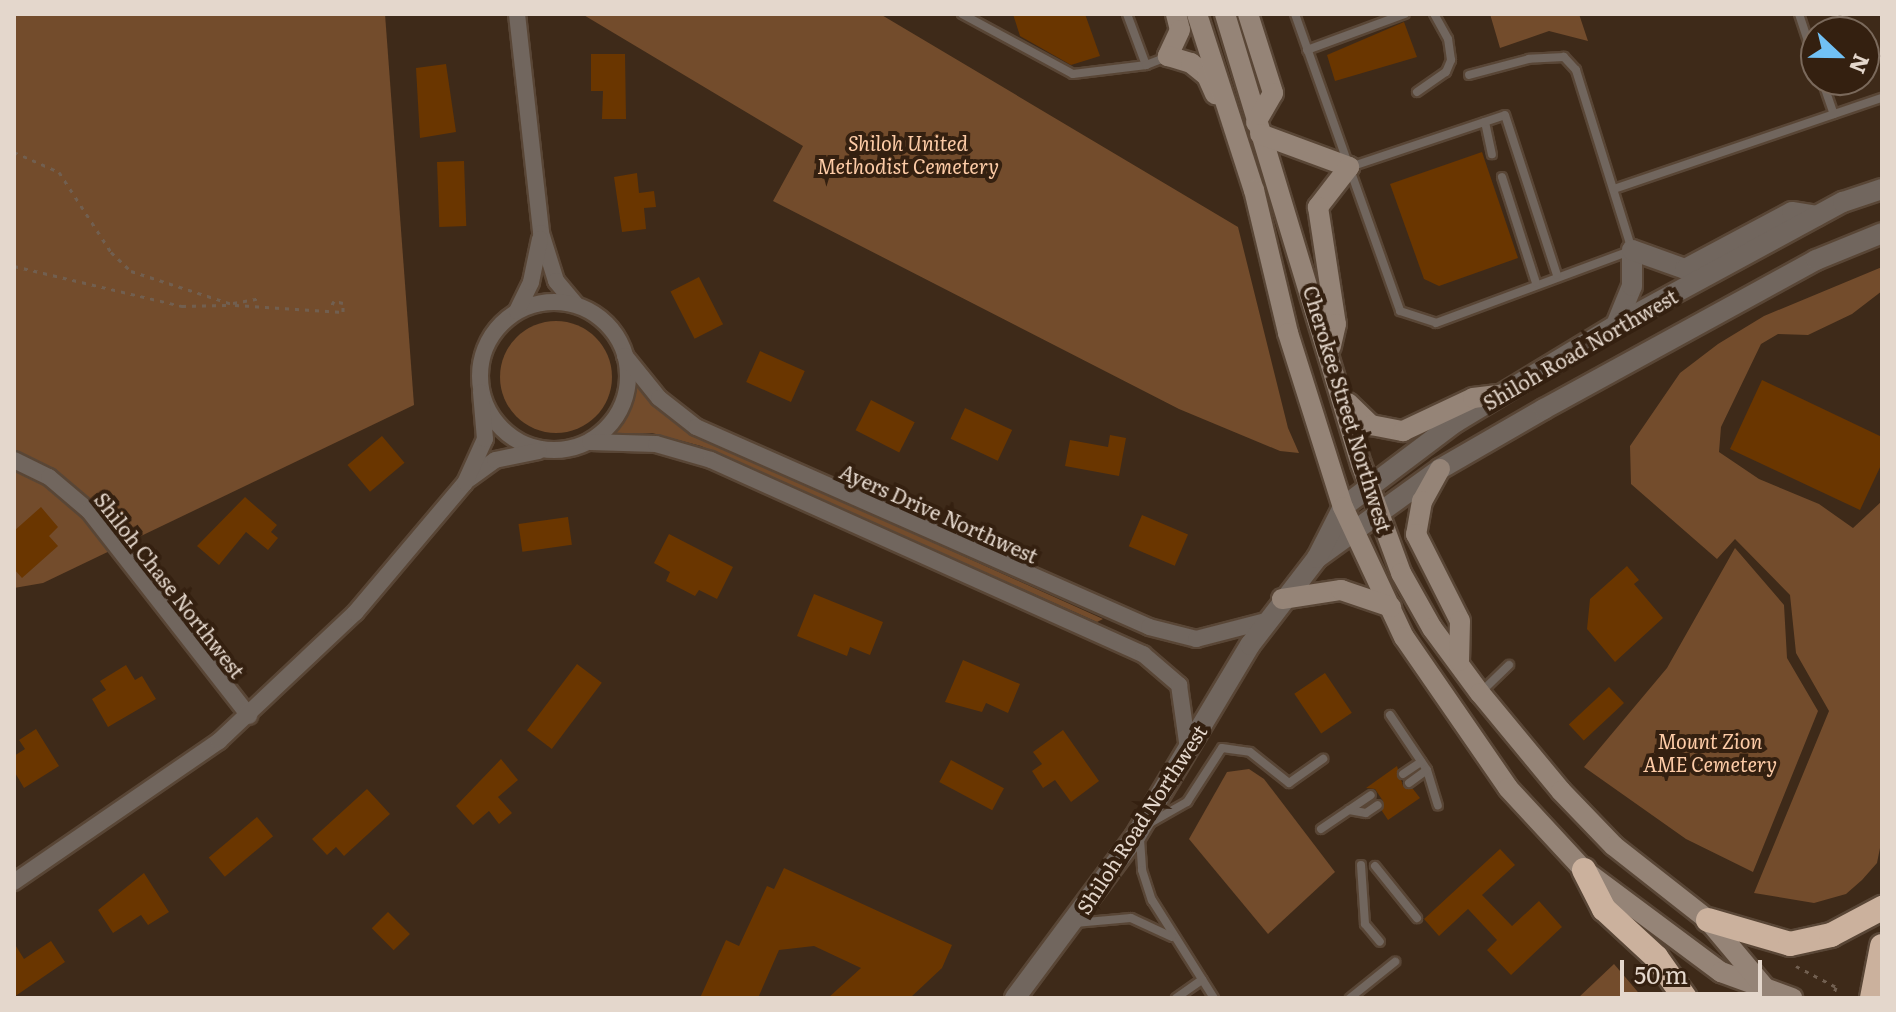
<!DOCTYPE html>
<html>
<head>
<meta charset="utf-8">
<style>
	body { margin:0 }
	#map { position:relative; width:1896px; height:1012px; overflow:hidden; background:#3e2a19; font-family:Literata,serif }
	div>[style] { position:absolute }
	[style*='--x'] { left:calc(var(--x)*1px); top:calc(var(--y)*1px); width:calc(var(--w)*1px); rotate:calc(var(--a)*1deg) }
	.green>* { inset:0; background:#734c2c }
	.round { border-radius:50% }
	.building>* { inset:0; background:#6a3600; transform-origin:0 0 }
	.path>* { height:3px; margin-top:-1.5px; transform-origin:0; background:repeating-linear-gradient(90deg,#715f50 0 4px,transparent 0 10px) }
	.roads { filter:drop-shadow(2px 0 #594636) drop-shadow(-2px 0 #594636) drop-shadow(0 2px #594636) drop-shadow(0 -2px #594636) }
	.service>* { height:8px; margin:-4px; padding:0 4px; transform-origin:4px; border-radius:4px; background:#71665e }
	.minor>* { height:16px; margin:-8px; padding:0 8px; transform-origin:8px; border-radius:8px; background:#71665e }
	.minor>.ring { margin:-8px; padding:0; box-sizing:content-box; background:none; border:16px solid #71665e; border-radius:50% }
	.tertiary>* { height:20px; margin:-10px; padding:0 10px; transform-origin:10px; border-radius:10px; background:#71665e }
	.secondary>* { height:20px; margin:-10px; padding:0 10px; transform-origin:10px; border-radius:10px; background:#958477 }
	.motorway>* { height:24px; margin:-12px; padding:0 12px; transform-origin:12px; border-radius:12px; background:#cbb19d }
	span { translate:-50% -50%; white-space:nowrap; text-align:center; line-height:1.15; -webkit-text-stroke:8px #342010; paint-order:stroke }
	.park-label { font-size:20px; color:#fecca7; font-style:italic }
	.street-label { font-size:20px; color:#e4d7cc }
	.frame { position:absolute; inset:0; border:16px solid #e4d7cc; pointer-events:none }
	.north { position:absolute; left:1800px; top:16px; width:80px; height:80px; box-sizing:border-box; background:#342010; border:2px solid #7a695b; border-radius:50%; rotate:112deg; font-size:22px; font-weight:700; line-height:32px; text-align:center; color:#e4d7cc }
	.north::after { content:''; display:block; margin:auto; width:28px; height:36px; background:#71c1f5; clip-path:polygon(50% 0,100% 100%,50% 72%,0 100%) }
	.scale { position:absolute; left:1620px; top:960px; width:142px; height:36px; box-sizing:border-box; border:4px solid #e4d7cc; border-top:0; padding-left:10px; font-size:24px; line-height:28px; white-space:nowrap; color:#e4d7cc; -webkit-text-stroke:6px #342010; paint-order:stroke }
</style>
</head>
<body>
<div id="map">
	<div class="green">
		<div style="clip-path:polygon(14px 14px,385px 14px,414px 405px,43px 583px,14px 588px)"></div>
		<div style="clip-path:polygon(582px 14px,880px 14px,1238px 227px,1288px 428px,1299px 453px,1280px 451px,1179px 409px,773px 201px,803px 146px)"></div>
		<div style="clip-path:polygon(1490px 14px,1579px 14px,1588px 41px,1549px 31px,1500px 48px)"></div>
		<div style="clip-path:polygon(1882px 267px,1882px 291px,1852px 314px,1808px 335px,1778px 334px,1761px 344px,1721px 427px,1719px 452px,1759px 479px,1819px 504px,1853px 528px,1882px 501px,1882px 838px,1877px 863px,1862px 880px,1846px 894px,1814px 903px,1754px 893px,1829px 711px,1796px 653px,1790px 595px,1735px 539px,1717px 559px,1631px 484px,1630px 446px,1680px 373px,1718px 344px,1764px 316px)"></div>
		<div class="round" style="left:500px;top:321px;width:112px;height:112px"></div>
		<div style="clip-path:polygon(638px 381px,662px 412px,702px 438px,1103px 619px,1097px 622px,701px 446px,652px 433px,614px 435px,631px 409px)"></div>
		<div style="clip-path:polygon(1735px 548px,1784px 605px,1787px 658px,1818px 711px,1753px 872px,1686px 839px,1584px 767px,1667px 668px)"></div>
		<div style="clip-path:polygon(1249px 769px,1264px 779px,1335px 872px,1268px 934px,1189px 839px,1227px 772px)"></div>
		<div style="clip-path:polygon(1614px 964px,1643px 998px,1578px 998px)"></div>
	</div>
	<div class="building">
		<div style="clip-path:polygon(1013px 14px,1085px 14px,1100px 56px,1071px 65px,1020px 36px)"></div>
		<div style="clip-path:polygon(1404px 22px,1417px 57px,1335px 81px,1327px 55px)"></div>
		<div style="clip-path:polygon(591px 54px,625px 54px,626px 119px,602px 119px,603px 91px,591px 91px)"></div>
		<div style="clip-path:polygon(446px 64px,456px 132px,420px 138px,416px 68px)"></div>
		<div style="clip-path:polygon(1482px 152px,1518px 258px,1439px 286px,1424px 279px,1390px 184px)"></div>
		<div style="left:464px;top:161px;width:65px;height:27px;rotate:88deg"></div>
		<div style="clip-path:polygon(637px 173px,639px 193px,654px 191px,656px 207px,644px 208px,646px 229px,622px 232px,614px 177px)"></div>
		<div style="left:699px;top:277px;width:53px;height:32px;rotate:63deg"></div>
		<div style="left:760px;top:351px;width:49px;height:34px;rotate:24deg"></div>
		<div style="clip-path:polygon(1762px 380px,1882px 437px,1882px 463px,1860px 510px,1730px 449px)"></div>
		<div style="left:871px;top:400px;width:49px;height:34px;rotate:27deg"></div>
		<div style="left:965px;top:408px;width:52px;height:34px;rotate:25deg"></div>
		<div style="clip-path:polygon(1110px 435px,1126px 438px,1119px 476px,1065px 466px,1070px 440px,1108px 447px)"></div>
		<div style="left:382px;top:436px;width:35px;height:45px;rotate:50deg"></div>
		<div style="clip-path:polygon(245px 497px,277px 525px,271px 532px,278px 538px,268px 550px,246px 532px,219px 565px,197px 546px)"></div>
		<div style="clip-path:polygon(41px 507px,58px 527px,49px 536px,58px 546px,22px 578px,14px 569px,14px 531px)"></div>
		<div style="left:1142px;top:515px;width:50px;height:34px;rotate:23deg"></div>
		<div style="left:568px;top:517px;width:28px;height:50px;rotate:82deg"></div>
		<div style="clip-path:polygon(669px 534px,733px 567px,717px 599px,699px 590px,695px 596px,666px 581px,670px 572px,654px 563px)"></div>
		<div style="clip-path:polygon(1627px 566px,1639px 580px,1634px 584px,1663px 618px,1615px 662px,1587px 629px,1590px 599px)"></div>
		<div style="clip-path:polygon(814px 594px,883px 622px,870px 655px,850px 647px,847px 656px,797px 636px)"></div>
		<div style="clip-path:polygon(963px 660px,1020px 684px,1008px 713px,986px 703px,982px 712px,945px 702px)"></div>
		<div style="left:577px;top:664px;width:31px;height:83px;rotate:37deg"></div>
		<div style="clip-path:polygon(126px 665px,135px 680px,142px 676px,156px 699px,108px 727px,92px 699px,106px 690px,100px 681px)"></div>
		<div style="left:1325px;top:673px;width:48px;height:37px;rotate:56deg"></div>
		<div style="left:1609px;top:687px;width:22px;height:55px;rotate:47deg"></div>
		<div style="clip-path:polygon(36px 729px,59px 766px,24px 788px,14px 771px,14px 756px,25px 749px,19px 740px)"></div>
		<div style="clip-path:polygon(1063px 730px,1099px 781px,1071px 802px,1055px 780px,1043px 788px,1032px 771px,1042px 764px,1033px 752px)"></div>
		<div style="clip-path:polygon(501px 759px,518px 780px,498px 797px,512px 813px,499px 824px,489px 811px,473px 825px,456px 806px)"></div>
		<div style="left:951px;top:760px;width:60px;height:25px;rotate:28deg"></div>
		<div style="clip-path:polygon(1397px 766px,1403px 786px,1413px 789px,1420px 798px,1388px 820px,1382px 811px,1383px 801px,1375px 789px,1366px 788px)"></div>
		<div style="clip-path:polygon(367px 789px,390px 814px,344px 856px,336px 847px,327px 855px,312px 839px)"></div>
		<div style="left:257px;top:817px;width:25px;height:63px;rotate:50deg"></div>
		<div style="clip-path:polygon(1500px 849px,1515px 865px,1482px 895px,1512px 926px,1539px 901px,1562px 927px,1511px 975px,1487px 950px,1497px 940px,1468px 909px,1439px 936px,1424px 919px)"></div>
		<div style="clip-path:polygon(784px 868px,952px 945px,942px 968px,910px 998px,828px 998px,861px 968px,814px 946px,779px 950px,758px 998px,700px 998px,726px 940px,739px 946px,767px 886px,774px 889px)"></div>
		<div style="clip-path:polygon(144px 873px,169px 912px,148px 925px,141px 915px,113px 933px,98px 910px)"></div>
		<div style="left:388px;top:912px;width:31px;height:23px;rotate:45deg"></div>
		<div style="clip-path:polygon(51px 941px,65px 962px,14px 997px,14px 943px,24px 959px)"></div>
	</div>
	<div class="path">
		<div style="--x:14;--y:152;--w:49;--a:24"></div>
		<div style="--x:59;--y:172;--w:95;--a:57"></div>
		<div style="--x:111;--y:252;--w:28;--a:44"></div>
		<div style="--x:131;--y:271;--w:109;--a:18.1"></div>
		<div style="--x:235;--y:305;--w:108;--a:3.7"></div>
		<div style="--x:343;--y:312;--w:9;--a:-90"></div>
		<div style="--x:343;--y:303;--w:9;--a:-167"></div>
		<div style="--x:334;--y:301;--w:8;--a:120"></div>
		<div style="--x:14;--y:266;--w:173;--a:13.4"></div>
		<div style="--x:182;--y:306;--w:44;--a:-1.3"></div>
		<div style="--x:233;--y:303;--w:28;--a:-10"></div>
		<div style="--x:1796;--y:966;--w:45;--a:27.7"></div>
		<div style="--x:1836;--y:987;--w:10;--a:107"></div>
	</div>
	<div class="roads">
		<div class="service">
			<div style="--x:962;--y:14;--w:126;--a:28.4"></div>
			<div style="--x:1073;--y:74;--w:74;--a:-7"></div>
			<div style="--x:1127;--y:14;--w:54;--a:69.6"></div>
			<div style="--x:1146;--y:65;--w:22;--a:-21"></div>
			<div style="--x:1295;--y:14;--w:315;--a:70.5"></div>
			<div style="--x:1400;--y:311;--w:38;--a:18"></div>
			<div style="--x:1436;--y:323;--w:209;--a:-20.4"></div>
			<div style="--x:1632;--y:250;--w:189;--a:-107.3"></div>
			<div style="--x:1576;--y:70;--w:18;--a:-133"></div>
			<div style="--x:1564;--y:57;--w:35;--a:177"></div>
			<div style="--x:1529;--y:59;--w:62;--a:165.1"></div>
			<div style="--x:1799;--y:14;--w:54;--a:71.6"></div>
			<div style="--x:1307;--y:50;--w:104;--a:-20.2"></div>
			<div style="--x:1822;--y:80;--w:36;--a:71"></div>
			<div style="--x:1417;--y:92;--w:35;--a:-35"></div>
			<div style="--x:1446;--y:72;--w:13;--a:-67"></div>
			<div style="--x:1451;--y:60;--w:21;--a:-98"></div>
			<div style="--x:1448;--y:39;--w:29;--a:-119"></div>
			<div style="--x:1485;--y:122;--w:33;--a:78"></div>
			<div style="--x:1350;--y:167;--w:163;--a:-18.5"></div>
			<div style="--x:1505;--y:115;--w:168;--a:72"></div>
			<div style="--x:1502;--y:177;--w:111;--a:72.2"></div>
			<div style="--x:1614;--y:189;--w:283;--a:-18.8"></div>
			<div style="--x:1481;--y:692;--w:39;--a:-44"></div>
			<div style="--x:1390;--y:715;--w:66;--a:56.1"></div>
			<div style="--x:1427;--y:770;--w:37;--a:73"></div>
			<div style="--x:1403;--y:774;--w:22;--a:-34"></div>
			<div style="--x:1409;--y:783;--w:22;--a:-36"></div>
			<div style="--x:1349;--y:810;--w:17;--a:10"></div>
			<div style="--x:1366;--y:813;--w:14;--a:-34"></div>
			<div style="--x:1150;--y:823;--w:43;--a:-29.6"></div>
			<div style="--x:1187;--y:802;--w:64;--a:-57.1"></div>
			<div style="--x:1222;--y:748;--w:28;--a:8"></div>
			<div style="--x:1250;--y:752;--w:50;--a:38.5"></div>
			<div style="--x:1289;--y:783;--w:42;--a:-35.2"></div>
			<div style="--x:1321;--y:829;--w:60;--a:-34.2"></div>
			<div style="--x:1140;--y:839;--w:31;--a:86"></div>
			<div style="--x:1142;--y:870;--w:32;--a:72"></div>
			<div style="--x:1152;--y:900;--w:116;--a:57.7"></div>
			<div style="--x:1361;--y:865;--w:59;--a:86.1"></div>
			<div style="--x:1365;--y:924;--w:23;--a:50"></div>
			<div style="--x:1375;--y:866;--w:67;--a:51.1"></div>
			<div style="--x:1075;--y:923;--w:56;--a:-5.1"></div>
			<div style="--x:1131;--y:918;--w:45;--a:24.9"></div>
			<div style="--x:1176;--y:998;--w:32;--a:-35"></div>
			<div style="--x:1350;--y:998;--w:58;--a:-38.7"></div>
		</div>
		<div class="minor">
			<div style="--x:517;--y:14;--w:220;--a:83.7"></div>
			<div style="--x:541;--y:233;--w:50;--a:72.6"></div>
			<div style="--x:556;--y:281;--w:30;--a:50"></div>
			<div class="ring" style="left:480px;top:302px;width:132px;height:132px"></div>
			<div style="--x:517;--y:311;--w:32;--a:-64"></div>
			<div style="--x:531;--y:282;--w:44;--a:-78.2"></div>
			<div style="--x:625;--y:356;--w:54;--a:51"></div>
			<div style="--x:659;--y:398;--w:47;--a:38.1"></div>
			<div style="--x:696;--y:427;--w:495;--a:23.8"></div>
			<div style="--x:1149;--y:627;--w:49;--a:14.3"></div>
			<div style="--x:1196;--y:639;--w:72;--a:-14.4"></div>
			<div style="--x:590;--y:442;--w:66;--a:1.7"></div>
			<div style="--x:656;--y:444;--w:57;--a:16.2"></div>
			<div style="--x:711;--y:460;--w:474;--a:24.2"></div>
			<div style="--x:1143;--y:654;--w:48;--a:40.7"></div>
			<div style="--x:1179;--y:685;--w:65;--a:82"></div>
			<div style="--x:14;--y:460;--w:39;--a:26"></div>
			<div style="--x:49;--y:477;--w:52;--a:40.4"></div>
			<div style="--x:89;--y:511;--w:260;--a:52"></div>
			<div style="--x:469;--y:479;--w:32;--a:-36"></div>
			<div style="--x:495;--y:460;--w:45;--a:-11.6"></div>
			<div style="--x:14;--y:882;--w:249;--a:-34.5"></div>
			<div style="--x:219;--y:741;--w:187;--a:-43.3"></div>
			<div style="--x:355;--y:613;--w:170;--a:-49.8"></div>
			<div style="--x:465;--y:483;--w:48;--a:-65.6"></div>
			<div style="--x:485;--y:439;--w:47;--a:-94.9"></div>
		</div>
		<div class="tertiary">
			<div style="--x:1616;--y:325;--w:42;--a:-67.7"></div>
			<div style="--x:1632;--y:286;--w:36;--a:-90"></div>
			<div style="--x:1632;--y:250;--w:56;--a:19.7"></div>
			<div style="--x:1685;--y:269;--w:121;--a:-28"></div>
			<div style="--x:1792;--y:212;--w:25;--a:9"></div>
			<div style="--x:1317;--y:558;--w:152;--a:-35.9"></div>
			<div style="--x:1440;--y:469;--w:120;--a:-30"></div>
			<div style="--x:1544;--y:409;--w:310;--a:-28.7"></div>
			<div style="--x:1816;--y:260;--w:71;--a:-22.2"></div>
			<div style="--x:1015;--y:998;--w:201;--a:-53.3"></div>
			<div style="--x:1135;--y:837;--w:224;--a:-59.1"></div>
			<div style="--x:1250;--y:645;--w:110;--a:-52.4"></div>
			<div style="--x:1317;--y:558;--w:57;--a:-63"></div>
			<div style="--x:1343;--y:507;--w:141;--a:-37"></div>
			<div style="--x:1456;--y:422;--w:187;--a:-31.2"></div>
			<div style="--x:1616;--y:325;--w:258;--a:-28.5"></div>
			<div style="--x:1843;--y:202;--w:41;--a:-18.4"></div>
		</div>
		<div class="secondary">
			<div style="--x:1176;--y:14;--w:16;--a:76"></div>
			<div style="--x:1180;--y:30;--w:29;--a:115"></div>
			<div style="--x:1168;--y:56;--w:24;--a:17"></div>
			<div style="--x:1191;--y:63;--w:21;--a:39"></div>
			<div style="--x:1207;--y:76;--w:20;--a:66"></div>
			<div style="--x:1197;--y:14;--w:185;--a:72.1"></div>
			<div style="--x:1254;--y:190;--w:147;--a:76.6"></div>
			<div style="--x:1288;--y:333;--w:182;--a:72.5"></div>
			<div style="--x:1343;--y:507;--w:144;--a:64.9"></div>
			<div style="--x:1404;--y:637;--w:183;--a:55.4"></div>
			<div style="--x:1508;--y:788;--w:112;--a:47.2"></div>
			<div style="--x:1584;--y:870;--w:171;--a:36.7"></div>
			<div style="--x:1721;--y:972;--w:76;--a:20.1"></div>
			<div style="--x:1225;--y:14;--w:470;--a:73.2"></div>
			<div style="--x:1361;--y:464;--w:116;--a:69.8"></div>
			<div style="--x:1401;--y:573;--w:63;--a:60.6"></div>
			<div style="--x:1432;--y:628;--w:81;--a:53.6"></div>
			<div style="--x:1480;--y:693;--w:127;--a:50.4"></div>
			<div style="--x:1561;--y:791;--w:76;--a:46.1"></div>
			<div style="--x:1614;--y:846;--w:120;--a:38.2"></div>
			<div style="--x:1708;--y:920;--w:89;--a:50"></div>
			<div style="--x:1248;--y:14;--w:83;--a:72.4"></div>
			<div style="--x:1273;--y:93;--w:34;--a:120"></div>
			<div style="--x:1260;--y:134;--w:95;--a:20.3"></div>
			<div style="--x:1349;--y:167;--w:51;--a:127.8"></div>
			<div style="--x:1318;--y:207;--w:118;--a:81.3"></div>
			<div style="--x:1336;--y:324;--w:23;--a:103"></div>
			<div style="--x:1348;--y:403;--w:32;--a:44"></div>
			<div style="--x:1371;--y:425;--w:33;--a:11"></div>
			<div style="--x:1403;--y:431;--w:77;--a:-25.2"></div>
			<div style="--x:1473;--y:398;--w:25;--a:-7"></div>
			<div style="--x:1440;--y:469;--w:37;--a:119"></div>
			<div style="--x:1422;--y:501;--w:34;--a:100"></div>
			<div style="--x:1416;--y:534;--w:97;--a:63.2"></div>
			<div style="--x:1460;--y:621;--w:40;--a:91.4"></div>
			<div style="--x:1282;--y:599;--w:60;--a:-8.7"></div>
			<div style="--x:1341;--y:590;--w:53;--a:18.8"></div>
		</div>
		<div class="motorway">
			<div style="--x:1584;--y:870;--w:44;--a:62.9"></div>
			<div style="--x:1604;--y:909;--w:71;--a:42.7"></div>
			<div style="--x:1656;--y:957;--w:50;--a:54.7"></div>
			<div style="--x:1708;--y:920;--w:85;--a:16.3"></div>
			<div style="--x:1790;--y:944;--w:42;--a:-12.4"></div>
			<div style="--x:1831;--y:935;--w:58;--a:-27.9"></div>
			<div style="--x:1872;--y:998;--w:53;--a:-79.1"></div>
		</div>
	</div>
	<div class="park-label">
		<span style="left:908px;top:154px">Shiloh United<br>Methodist Cemetery</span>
		<span style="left:1710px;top:752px">Mount Zion<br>AME Cemetery</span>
	</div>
	<div class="street-label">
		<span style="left:1580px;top:349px;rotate:-30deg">Shiloh Road Northwest</span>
		<span style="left:1348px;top:409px;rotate:73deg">Cherokee Street Northwest</span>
		<span style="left:939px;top:513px;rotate:24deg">Ayers Drive Northwest</span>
		<span style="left:170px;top:585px;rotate:52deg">Shiloh Chase Northwest</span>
		<span style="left:1141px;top:819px;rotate:-57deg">Shiloh Road Northwest</span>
	</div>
	<div class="frame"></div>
	<div class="north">N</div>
	<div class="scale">50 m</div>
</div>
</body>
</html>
